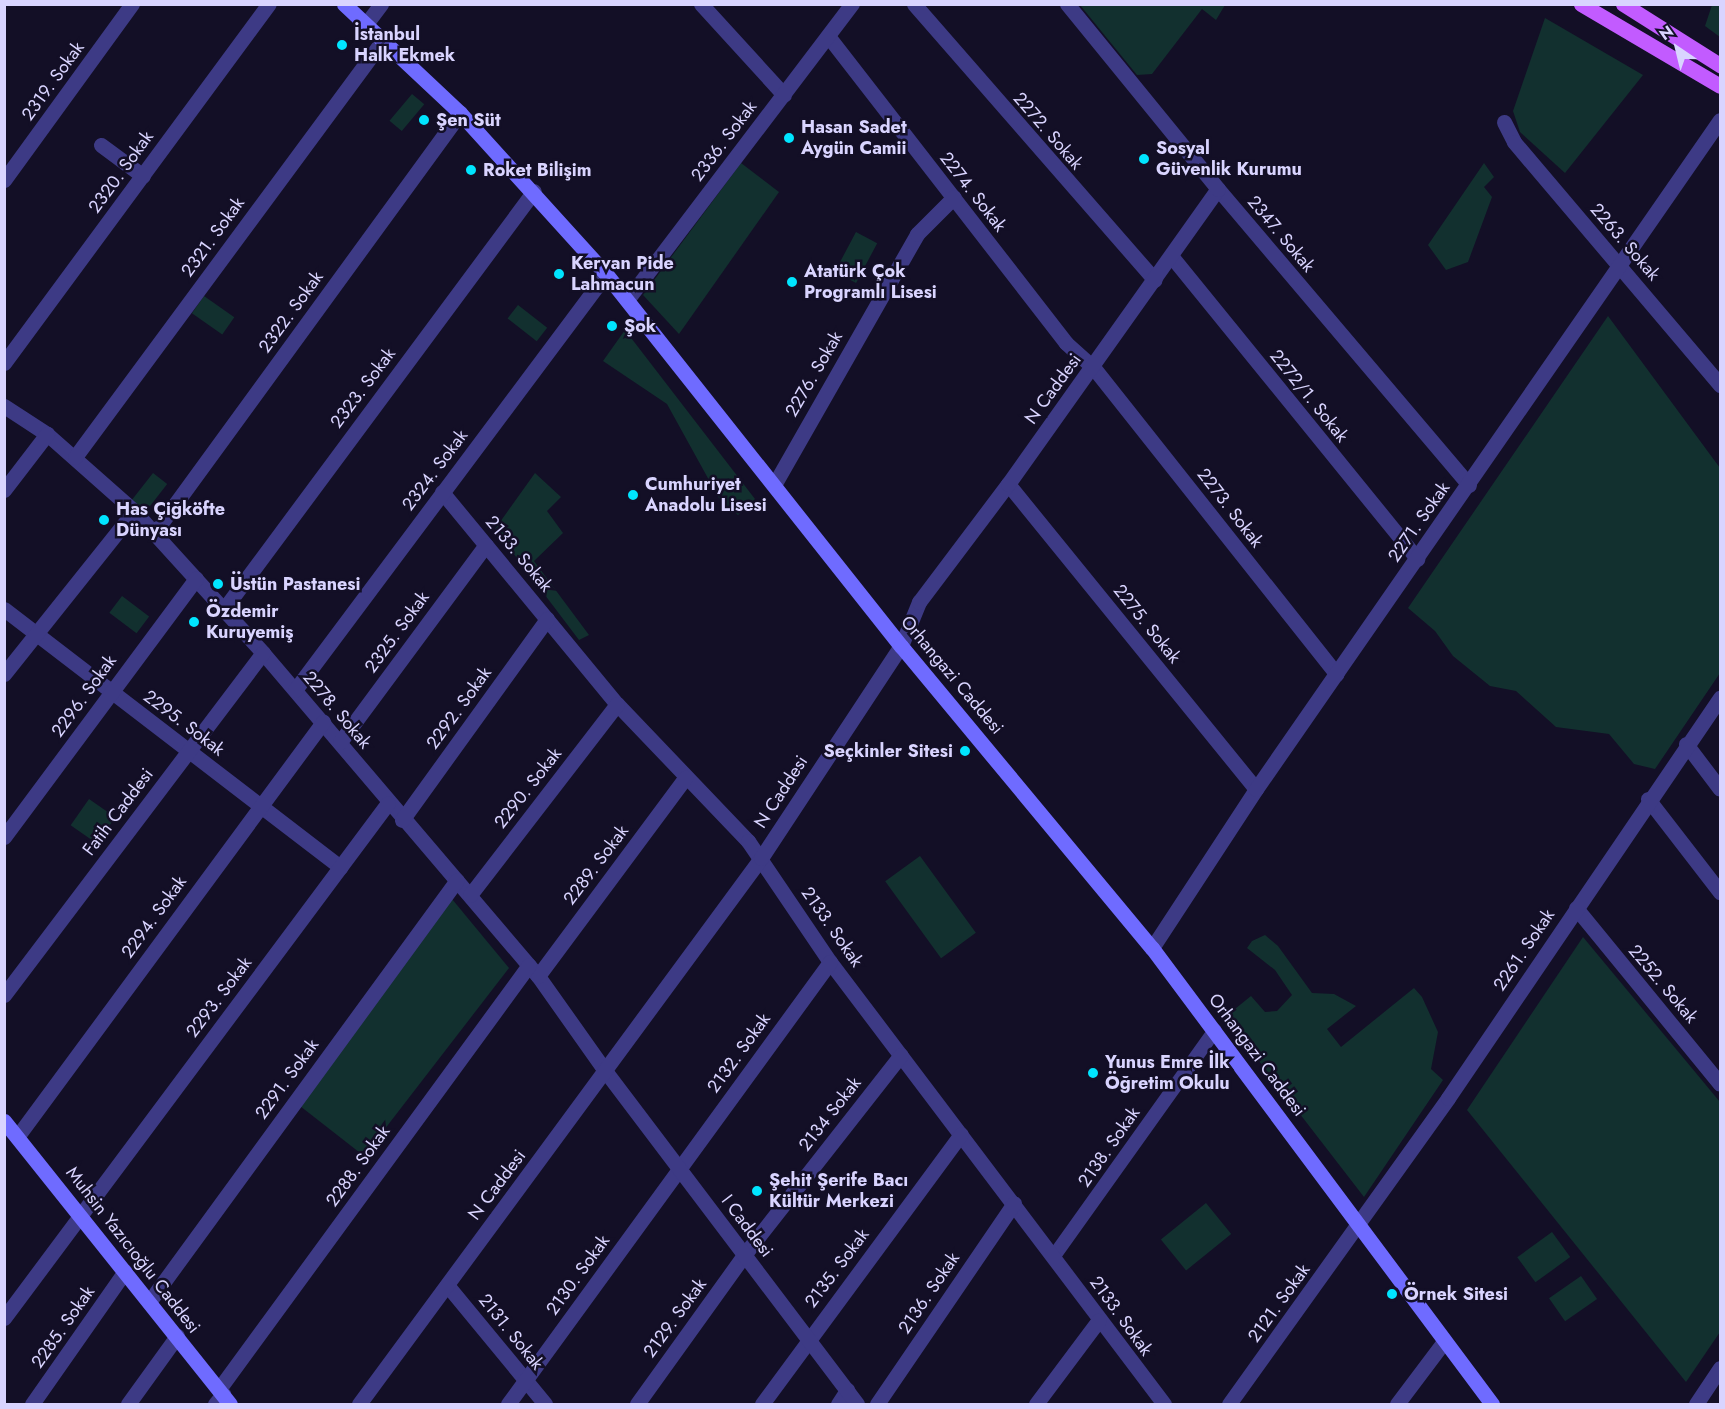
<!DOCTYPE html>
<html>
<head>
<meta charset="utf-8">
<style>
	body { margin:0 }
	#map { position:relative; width:1725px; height:1409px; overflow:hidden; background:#130f26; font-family:Jost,sans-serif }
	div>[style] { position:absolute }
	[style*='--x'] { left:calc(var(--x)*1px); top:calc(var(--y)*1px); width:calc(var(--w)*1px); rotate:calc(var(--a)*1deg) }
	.green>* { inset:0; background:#12302f; transform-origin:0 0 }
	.pedestrian>* { height:14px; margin:-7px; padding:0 7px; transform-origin:7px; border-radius:7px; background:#3d3a85 }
	.minor>* { height:15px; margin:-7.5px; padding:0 7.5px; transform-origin:7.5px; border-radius:7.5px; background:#3d3a85 }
	.tertiary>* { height:15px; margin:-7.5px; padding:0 7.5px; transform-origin:7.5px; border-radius:7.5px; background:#3d3a85 }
	.secondary>* { height:15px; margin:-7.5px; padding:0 7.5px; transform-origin:7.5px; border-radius:7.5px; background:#6f6bff }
	.primary>* { height:15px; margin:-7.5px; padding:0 7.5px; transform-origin:7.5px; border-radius:7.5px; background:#c25bff }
	.dots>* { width:16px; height:16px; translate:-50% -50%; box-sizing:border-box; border:3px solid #130f26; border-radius:50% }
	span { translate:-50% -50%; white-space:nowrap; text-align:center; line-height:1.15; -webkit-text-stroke:5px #130f26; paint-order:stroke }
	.poi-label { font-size:18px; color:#d9d4ff; font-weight:700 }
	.left { translate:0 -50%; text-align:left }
	.right { translate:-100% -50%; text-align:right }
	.street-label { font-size:18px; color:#d9d4ff }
	.frame { position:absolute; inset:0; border:6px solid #d9d4ff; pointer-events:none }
	.north { position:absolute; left:1647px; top:18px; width:60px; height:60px; -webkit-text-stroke:4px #130f26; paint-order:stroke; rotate:325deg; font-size:16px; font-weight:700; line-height:24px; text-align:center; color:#d9d4ff }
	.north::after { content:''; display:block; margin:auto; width:21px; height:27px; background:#d9d4ff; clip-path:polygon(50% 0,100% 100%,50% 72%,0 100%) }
</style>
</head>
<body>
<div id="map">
	<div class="green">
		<div style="clip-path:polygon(1080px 5px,1225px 5px,1216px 20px,1202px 9px,1152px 74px,1137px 75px)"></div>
		<div style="clip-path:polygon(1712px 5px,1720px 5px,1720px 37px,1705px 26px)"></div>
		<div style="clip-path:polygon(1545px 18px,1643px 75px,1565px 173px,1520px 132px,1513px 111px)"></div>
		<div style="left:412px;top:94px;width:16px;height:35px;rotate:40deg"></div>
		<div style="clip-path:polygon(741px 163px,779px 192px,679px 334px,643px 295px)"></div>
		<div style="clip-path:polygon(1484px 163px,1494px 177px,1484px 187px,1492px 197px,1468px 262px,1446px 270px,1428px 245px)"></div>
		<div style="left:856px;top:232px;width:24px;height:45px;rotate:28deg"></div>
		<div style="left:204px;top:296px;width:37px;height:21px;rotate:35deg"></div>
		<div style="left:518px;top:305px;width:37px;height:17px;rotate:38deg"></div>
		<div style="clip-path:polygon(1608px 316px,1720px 468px,1720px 673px,1655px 769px,1634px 764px,1609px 734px,1556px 727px,1516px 691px,1490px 686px,1453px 656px,1435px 631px,1408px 608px)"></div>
		<div style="clip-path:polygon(625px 330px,755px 499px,738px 515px,720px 500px,667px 404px,603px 361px)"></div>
		<div style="left:153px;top:473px;width:18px;height:35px;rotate:38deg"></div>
		<div style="clip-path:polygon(535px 473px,561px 497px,547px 511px,563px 533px,534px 561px,589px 635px,579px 640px,495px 529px)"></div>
		<div style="left:122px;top:596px;width:34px;height:21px;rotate:37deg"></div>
		<div style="left:89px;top:799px;width:32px;height:32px;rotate:35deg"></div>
		<div style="left:920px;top:856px;width:95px;height:43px;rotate:54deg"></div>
		<div style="clip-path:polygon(452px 899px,509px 968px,364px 1156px,300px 1106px)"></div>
		<div style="clip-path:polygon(1265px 935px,1278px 946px,1312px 993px,1334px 994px,1356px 1006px,1327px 1029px,1341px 1047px,1414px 988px,1422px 997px,1438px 1032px,1431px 1069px,1443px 1080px,1364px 1197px,1225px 1017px,1251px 996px,1265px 1012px,1277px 1011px,1292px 995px,1275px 970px,1247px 948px,1252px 941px)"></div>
		<div style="clip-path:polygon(1583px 937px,1720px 1102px,1720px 1332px,1686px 1382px,1467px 1110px)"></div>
		<div style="left:1206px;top:1203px;width:40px;height:58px;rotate:51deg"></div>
		<div style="left:1552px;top:1232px;width:31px;height:43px;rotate:54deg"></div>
		<div style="left:1581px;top:1276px;width:28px;height:39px;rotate:55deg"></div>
	</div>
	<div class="pedestrian">
		<div style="--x:1054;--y:1256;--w:277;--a:-54.5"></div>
	</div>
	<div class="minor">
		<div style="--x:701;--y:4;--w:123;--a:47.6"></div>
		<div style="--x:914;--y:4;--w:366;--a:48.9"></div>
		<div style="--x:366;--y:24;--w:25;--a:-53"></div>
		<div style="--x:828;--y:36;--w:388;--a:52.2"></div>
		<div style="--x:1066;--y:343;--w:36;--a:42"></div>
		<div style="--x:1093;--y:367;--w:392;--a:51.6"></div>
		<div style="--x:1504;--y:122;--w:22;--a:63"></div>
		<div style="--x:1514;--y:142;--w:319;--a:49.7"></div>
		<div style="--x:101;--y:145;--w:52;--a:36.4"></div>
		<div style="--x:4;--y:180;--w:218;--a:-54"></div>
		<div style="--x:1218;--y:189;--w:388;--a:49.7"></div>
		<div style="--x:1172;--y:257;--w:389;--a:50.9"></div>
		<div style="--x:627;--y:300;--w:372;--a:-52.8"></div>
		<div style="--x:4;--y:363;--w:446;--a:-53.6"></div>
		<div style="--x:4;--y:406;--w:51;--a:33.1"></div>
		<div style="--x:47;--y:434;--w:116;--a:41.5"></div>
		<div style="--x:134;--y:511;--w:192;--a:47.7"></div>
		<div style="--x:263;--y:653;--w:424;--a:49.6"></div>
		<div style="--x:538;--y:976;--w:118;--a:54.7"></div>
		<div style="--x:75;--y:457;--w:518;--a:-53.55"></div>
		<div style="--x:1008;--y:484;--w:393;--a:50.9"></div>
		<div style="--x:774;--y:485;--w:289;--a:-60.3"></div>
		<div style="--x:917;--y:234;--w:52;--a:-45"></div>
		<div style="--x:4;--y:490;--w:71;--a:-52.5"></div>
		<div style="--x:442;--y:492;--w:275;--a:50.5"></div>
		<div style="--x:617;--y:704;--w:190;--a:46.3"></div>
		<div style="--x:748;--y:841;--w:146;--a:55.9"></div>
		<div style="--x:830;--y:962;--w:554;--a:52.92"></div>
		<div style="--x:154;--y:533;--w:520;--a:-53.92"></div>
		<div style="--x:4;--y:609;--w:424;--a:37.5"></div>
		<div style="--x:224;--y:609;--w:520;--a:-53.44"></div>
		<div style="--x:4;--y:674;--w:208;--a:-51.4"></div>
		<div style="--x:295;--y:690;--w:519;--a:-53.22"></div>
		<div style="--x:340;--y:742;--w:245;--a:-53.5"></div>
		<div style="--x:1686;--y:744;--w:56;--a:52.9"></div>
		<div style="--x:1648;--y:799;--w:118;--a:52.3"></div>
		<div style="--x:402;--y:820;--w:248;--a:-54.2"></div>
		<div style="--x:4;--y:837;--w:322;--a:-53.4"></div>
		<div style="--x:470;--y:895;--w:241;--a:-52.4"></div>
		<div style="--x:1576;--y:908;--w:227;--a:50.7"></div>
		<div style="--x:538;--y:976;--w:247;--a:-53.4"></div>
		<div style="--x:4;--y:995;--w:429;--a:-52.9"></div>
		<div style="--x:17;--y:1137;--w:516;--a:-53.6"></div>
		<div style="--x:447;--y:1285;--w:154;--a:50.5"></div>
		<div style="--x:149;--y:1302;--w:522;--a:-53.88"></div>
		<div style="--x:4;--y:1318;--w:642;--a:-53.29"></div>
		<div style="--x:219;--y:1389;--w:525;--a:-53.83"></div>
		<div style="--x:32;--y:1404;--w:162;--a:-55"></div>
		<div style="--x:128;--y:1404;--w:84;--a:-54.2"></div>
		<div style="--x:215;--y:1404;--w:13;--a:-51"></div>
		<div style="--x:508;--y:1404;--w:547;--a:-53.93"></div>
		<div style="--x:637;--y:1404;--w:183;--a:-54.3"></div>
		<div style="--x:744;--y:1255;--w:254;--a:-51.9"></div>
		<div style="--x:762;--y:1404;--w:335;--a:-53.6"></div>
		<div style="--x:838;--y:1404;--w:17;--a:-57"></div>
		<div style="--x:877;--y:1404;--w:243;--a:-55.7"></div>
		<div style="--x:1036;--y:1404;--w:104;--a:-53.2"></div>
		<div style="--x:1229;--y:1404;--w:376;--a:-54.4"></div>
		<div style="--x:1448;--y:1098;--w:484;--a:-55.8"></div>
		<div style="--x:1397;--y:1404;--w:76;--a:-53"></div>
		<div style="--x:1696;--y:1404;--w:43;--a:-56.3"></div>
	</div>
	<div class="tertiary">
		<div style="--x:1152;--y:948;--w:190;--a:-56.8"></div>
		<div style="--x:1256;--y:789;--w:814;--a:-55.26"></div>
		<div style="--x:606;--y:1072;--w:416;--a:52.9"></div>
		<div style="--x:359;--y:1404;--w:678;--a:-53.64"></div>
		<div style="--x:761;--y:858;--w:254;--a:-56.6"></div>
		<div style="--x:901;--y:646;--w:48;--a:-67.8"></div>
		<div style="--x:919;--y:602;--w:148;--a:-53"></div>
		<div style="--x:1008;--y:484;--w:362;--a:-54.6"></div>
		<div style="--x:1218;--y:189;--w:239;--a:-129.2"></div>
	</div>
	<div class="secondary">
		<div style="--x:344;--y:4;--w:159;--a:43.2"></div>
		<div style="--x:460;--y:113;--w:217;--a:47.8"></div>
		<div style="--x:606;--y:274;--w:475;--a:51.6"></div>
		<div style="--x:901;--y:646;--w:393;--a:50.3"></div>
		<div style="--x:1152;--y:948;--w:569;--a:53.29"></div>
		<div style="--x:4;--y:1121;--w:362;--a:51.4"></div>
	</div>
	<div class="primary">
		<div style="--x:1581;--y:4;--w:161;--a:30.5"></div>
		<div style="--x:1623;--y:4;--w:115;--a:32.2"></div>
	</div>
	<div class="dots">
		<div style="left:342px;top:45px;background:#00e5ff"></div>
		<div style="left:424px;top:120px;background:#00e5ff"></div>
		<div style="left:789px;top:138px;background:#00e5ff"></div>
		<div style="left:1144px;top:159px;background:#00e5ff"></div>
		<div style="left:471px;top:170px;background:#00e5ff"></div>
		<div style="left:559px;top:274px;background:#00e5ff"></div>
		<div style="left:792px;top:282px;background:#00e5ff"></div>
		<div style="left:612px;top:326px;background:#00e5ff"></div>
		<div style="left:633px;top:495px;background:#00e5ff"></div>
		<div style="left:104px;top:520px;background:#00e5ff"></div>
		<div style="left:218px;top:584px;background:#00e5ff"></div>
		<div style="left:194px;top:622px;background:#00e5ff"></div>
		<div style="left:965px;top:751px;background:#00e5ff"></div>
		<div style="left:1093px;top:1073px;background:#00e5ff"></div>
		<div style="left:757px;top:1191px;background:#00e5ff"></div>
		<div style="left:1392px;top:1294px;background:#00e5ff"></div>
	</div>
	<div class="poi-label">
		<span class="left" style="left:354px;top:45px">İstanbul<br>Halk Ekmek</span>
		<span class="left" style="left:436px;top:120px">Şen Süt</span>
		<span class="left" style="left:801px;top:138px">Hasan Sadet<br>Aygün Camii</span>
		<span class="left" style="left:1156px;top:159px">Sosyal<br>Güvenlik Kurumu</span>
		<span class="left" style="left:483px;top:170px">Roket Bilişim</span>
		<span class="left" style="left:571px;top:274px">Kervan Pide<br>Lahmacun</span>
		<span class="left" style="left:804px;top:282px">Atatürk Çok<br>Programlı Lisesi</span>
		<span class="left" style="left:624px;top:326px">Şok</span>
		<span class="left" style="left:645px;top:495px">Cumhuriyet<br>Anadolu Lisesi</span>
		<span class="left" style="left:116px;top:520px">Has Çiğköfte<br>Dünyası</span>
		<span class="left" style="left:230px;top:584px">Üstün Pastanesi</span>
		<span class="left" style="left:206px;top:622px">Özdemir<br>Kuruyemiş</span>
		<span class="right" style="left:953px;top:751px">Seçkinler Sitesi</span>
		<span class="left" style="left:1105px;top:1073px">Yunus Emre İlk<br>Öğretim Okulu</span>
		<span class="left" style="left:769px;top:1191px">Şehit Şerife Bacı<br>Kültür Merkezi</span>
		<span class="left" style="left:1404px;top:1294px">Örnek Sitesi</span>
	</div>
	<div class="street-label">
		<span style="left:53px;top:81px;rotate:-54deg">2319. Sokak</span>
		<span style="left:1048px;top:131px;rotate:49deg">2272. Sokak</span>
		<span style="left:724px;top:141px;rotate:-53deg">2336. Sokak</span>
		<span style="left:121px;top:172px;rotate:-54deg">2320. Sokak</span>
		<span style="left:973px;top:192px;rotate:52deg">2274. Sokak</span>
		<span style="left:1281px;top:234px;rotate:50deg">2347. Sokak</span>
		<span style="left:213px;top:237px;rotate:-54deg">2321. Sokak</span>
		<span style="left:1625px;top:242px;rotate:49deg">2263. Sokak</span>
		<span style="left:291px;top:312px;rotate:-54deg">2322. Sokak</span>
		<span style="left:814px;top:374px;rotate:-60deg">2276. Sokak</span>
		<span style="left:363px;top:388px;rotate:-53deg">2323. Sokak</span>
		<span style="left:1053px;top:389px;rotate:-54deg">N Caddesi</span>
		<span style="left:1309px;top:396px;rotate:51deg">2272/1. Sokak</span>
		<span style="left:435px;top:470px;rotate:-53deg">2324. Sokak</span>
		<span style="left:1230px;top:508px;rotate:52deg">2273. Sokak</span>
		<span style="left:1419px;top:522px;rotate:-55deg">2271. Sokak</span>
		<span style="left:519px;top:554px;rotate:50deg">2133. Sokak</span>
		<span style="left:1147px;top:624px;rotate:51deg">2275. Sokak</span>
		<span style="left:397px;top:632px;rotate:-54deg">2325. Sokak</span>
		<span style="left:952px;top:675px;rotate:50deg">Orhangazi Caddesi</span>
		<span style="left:84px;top:696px;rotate:-54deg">2296. Sokak</span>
		<span style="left:459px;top:708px;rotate:-54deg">2292. Sokak</span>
		<span style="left:337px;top:710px;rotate:50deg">2278. Sokak</span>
		<span style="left:184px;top:723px;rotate:37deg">2295. Sokak</span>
		<span style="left:528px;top:788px;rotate:-52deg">2290. Sokak</span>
		<span style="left:781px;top:792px;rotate:-57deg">N Caddesi</span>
		<span style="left:118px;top:812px;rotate:-53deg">Fatih Caddesi</span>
		<span style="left:596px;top:865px;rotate:-53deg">2289. Sokak</span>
		<span style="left:154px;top:917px;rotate:-54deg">2294. Sokak</span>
		<span style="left:832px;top:927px;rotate:55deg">2133. Sokak</span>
		<span style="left:1524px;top:950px;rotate:-56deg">2261. Sokak</span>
		<span style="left:1663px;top:984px;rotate:50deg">2252. Sokak</span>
		<span style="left:219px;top:997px;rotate:-53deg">2293. Sokak</span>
		<span style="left:739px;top:1053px;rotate:-54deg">2132. Sokak</span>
		<span style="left:1257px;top:1055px;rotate:53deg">Orhangazi Caddesi</span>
		<span style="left:287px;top:1079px;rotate:-54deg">2291. Sokak</span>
		<span style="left:830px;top:1114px;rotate:-52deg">2134 Sokak</span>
		<span style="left:1109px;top:1147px;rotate:-55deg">2138. Sokak</span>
		<span style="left:358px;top:1166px;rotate:-54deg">2288. Sokak</span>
		<span style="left:497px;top:1185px;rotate:-53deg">N Caddesi</span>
		<span style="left:747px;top:1226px;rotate:53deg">I Caddesi</span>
		<span style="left:133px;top:1250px;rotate:52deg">Muhsin Yazıcıoğlu Caddesi</span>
		<span style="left:837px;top:1268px;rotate:-53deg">2135. Sokak</span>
		<span style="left:578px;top:1275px;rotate:-54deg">2130. Sokak</span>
		<span style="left:929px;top:1293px;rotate:-56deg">2136. Sokak</span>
		<span style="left:1279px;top:1303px;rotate:-54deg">2121. Sokak</span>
		<span style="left:1121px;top:1316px;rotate:54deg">2133. Sokak</span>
		<span style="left:675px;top:1318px;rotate:-54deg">2129. Sokak</span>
		<span style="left:63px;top:1327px;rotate:-55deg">2285. Sokak</span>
		<span style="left:511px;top:1332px;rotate:51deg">2131. Sokak</span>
	</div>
	<div class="frame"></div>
	<div class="north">N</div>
</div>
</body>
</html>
